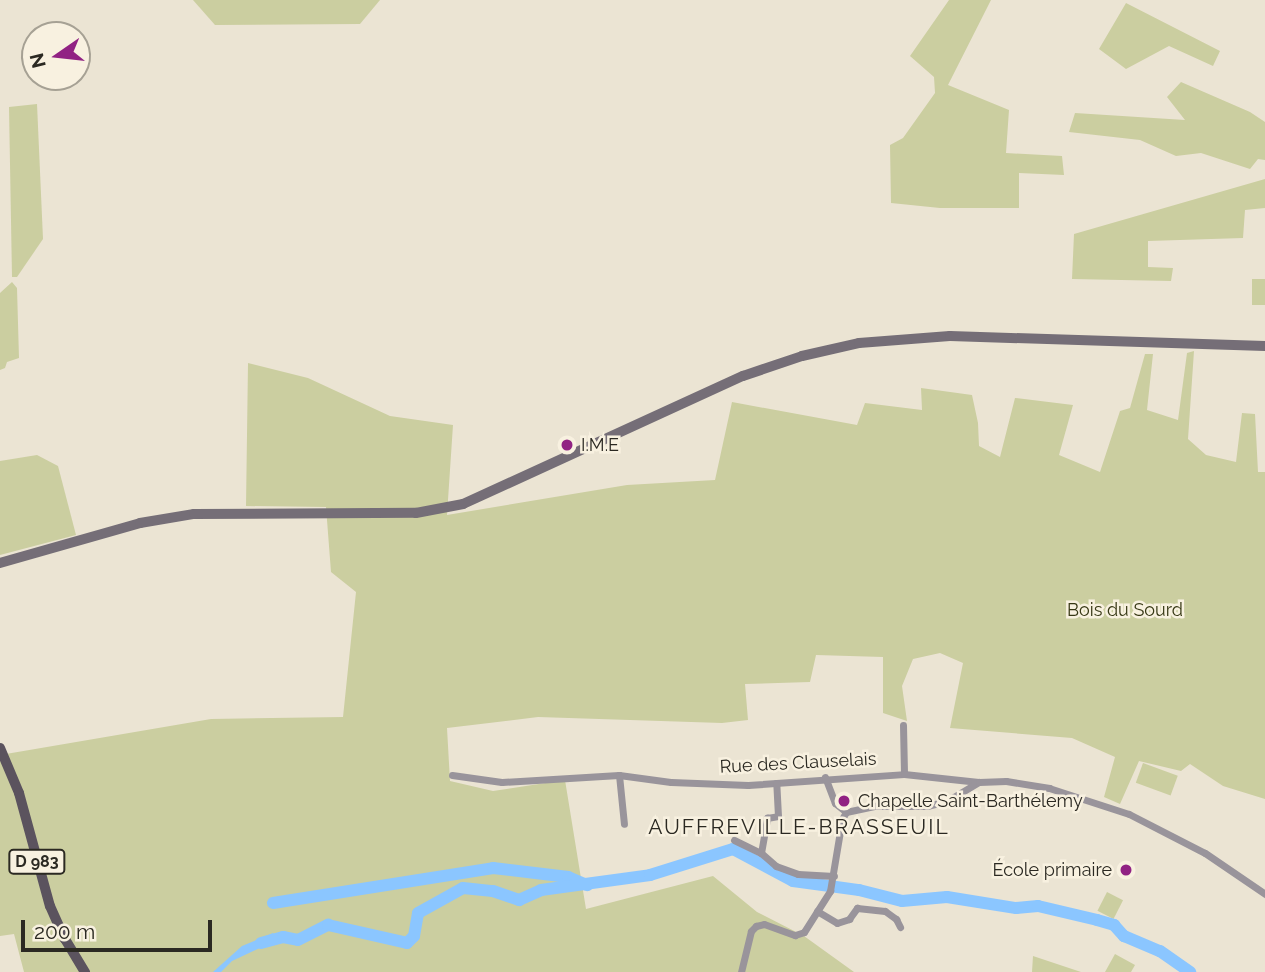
<!DOCTYPE html>
<html>
<head>
<meta charset="utf-8">
<style>
	body { margin:0 }
	#map { position:relative; width:1265px; height:972px; overflow:hidden; background:#ebe4d3; font-family:Raleway,sans-serif }
	div>[style] { position:absolute }
	[style*='--x'] { left:calc(var(--x)*1px); top:calc(var(--y)*1px); width:calc(var(--w)*1px); rotate:calc(var(--a)*1deg) }
	.green>* { inset:0; background:#cbcea0; transform-origin:0 0 }
	.water>* { inset:0; background:#8bc6ff }
	.river>* { height:12px; margin:-6px; padding:0 6px; transform-origin:6px; border-radius:6px; background:#8bc6ff }
	.minor>* { height:7px; margin:-3.5px; padding:0 3.5px; transform-origin:3.5px; border-radius:3.5px; background:#99949b }
	.secondary>* { height:10px; margin:-5px; padding:0 5px; transform-origin:5px; border-radius:5px; background:#756e77 }
	.primary>* { height:10px; margin:-5px; padding:0 5px; transform-origin:5px; border-radius:5px; background:#5b535e }
	.dots>* { width:19px; height:19px; translate:-50% -50%; box-sizing:border-box; border:4px solid #f8f1e0; border-radius:50% }
	span { translate:-50% -50%; white-space:nowrap; text-align:center; line-height:1.15; -webkit-text-stroke:5px #f8f1e0; paint-order:stroke }
	.shield-label span { padding:2px 5px; background:#f8f1e0; border:2px solid; border-radius:5px; -webkit-text-stroke-width:0 }
	.shield-label { font-size:16px; color:#2b2922; font-weight:700 }
	.poi-label { font-size:18px; color:#2b2922 }
	.left { translate:0 -50%; text-align:left }
	.right { translate:-100% -50%; text-align:right }
	.park-label { font-size:18px; color:#373815 }
	.street-label { font-size:18px; color:#2b2922 }
	.quarter-label { font-size:21px; color:#2b2922; letter-spacing:2px }
	.north { position:absolute; left:21px; top:21px; width:70px; height:70px; box-sizing:border-box; background:#f8f1e0; border:2px solid #a6a194; border-radius:50%; rotate:256deg; font-size:19px; font-weight:700; line-height:28px; text-align:center; color:#2b2922 }
	.north::after { content:''; display:block; margin:auto; width:24px; height:32px; background:#912283; clip-path:polygon(50% 0,100% 100%,50% 72%,0 100%) }
	.scale { position:absolute; left:21px; top:920px; width:191px; height:32px; box-sizing:border-box; border:4px solid #2b2922; border-top:0; padding-left:9px; font-size:21px; line-height:24px; white-space:nowrap; color:#2b2922; -webkit-text-stroke:5px #f8f1e0; paint-order:stroke }
</style>
</head>
<body>
<div id="map">
	<div class="green">
		<div style="clip-path:polygon(193px 0,380px 0,360px 24px,215px 25px)"></div>
		<div style="clip-path:polygon(949px 0,991px 0,948px 85px,1009px 110px,1006px 153px,1062px 156px,1064px 175px,1019px 173px,1019px 208px,940px 208px,891px 203px,890px 145px,903px 138px,935px 93px,934px 77px,910px 56px)"></div>
		<div style="clip-path:polygon(1126px 3px,1220px 51px,1213px 66px,1169px 46px,1126px 69px,1099px 49px)"></div>
		<div style="clip-path:polygon(1181px 82px,1250px 112px,1265px 122px,1265px 160px,1258px 159px,1250px 169px,1201px 153px,1176px 156px,1140px 140px,1069px 132px,1075px 113px,1185px 120px,1167px 97px)"></div>
		<div style="clip-path:polygon(37px 104px,43px 239px,17px 277px,12px 277px,9px 107px)"></div>
		<div style="clip-path:polygon(1265px 179px,1265px 208px,1245px 210px,1243px 238px,1148px 241px,1148px 267px,1173px 268px,1171px 281px,1072px 279px,1074px 234px)"></div>
		<div style="left:1265px;top:279px;width:26px;height:13px;rotate:90deg"></div>
		<div style="clip-path:polygon(12px 282px,17px 288px,19px 358px,7px 362px,5px 368px,0 370px,0 293px)"></div>
		<div style="clip-path:polygon(1194px 351px,1188px 439px,1206px 455px,1236px 462px,1242px 413px,1255px 414px,1258px 472px,1265px 472px,1265px 799px,1223px 786px,1190px 764px,1181px 771px,1139px 761px,1120px 804px,1104px 797px,1115px 757px,1072px 738px,950px 728px,963px 663px,940px 653px,913px 659px,902px 686px,907px 721px,883px 713px,883px 657px,816px 655px,810px 682px,745px 684px,748px 720px,722px 723px,538px 717px,447px 728px,450px 781px,493px 791px,565px 780px,586px 909px,713px 876px,757px 912px,804px 936px,854px 972px,24px 972px,14px 934px,0 936px,0 755px,211px 719px,343px 717px,356px 592px,331px 572px,326px 507px,246px 506px,248px 363px,308px 378px,390px 416px,453px 425px,447px 515px,627px 485px,715px 480px,732px 402px,857px 425px,865px 403px,922px 410px,921px 388px,972px 395px,978px 423px,979px 446px,1000px 457px,1015px 398px,1073px 405px,1059px 455px,1100px 472px,1120px 411px,1130px 408px,1145px 354px,1153px 354px,1147px 410px,1178px 420px,1187px 353px)"></div>
		<div style="clip-path:polygon(37px 455px,58px 466px,76px 535px,0 555px,0 461px)"></div>
		<div style="left:1143px;top:763px;width:37px;height:21px;rotate:20deg"></div>
		<div style="left:1107px;top:892px;width:18px;height:21px;rotate:27deg"></div>
		<div style="clip-path:polygon(1115px 954px,1135px 965px,1131px 972px,1105px 972px)"></div>
		<div style="clip-path:polygon(1033px 956px,1081px 972px,1032px 972px)"></div>
	</div>
	<div class="water">
		<div style="clip-path:polygon(273px 933px,278px 944px,266px 945px,232px 961px,221px 972px,213px 972px,242px 946px)"></div>
	</div>
	<div class="river">
		<div style="--x:273;--y:903;--w:223;--a:-9"></div>
		<div style="--x:493;--y:868;--w:76;--a:6.8"></div>
		<div style="--x:568;--y:877;--w:21;--a:23"></div>
		<div style="--x:261;--y:943;--w:23;--a:-15"></div>
		<div style="--x:283;--y:937;--w:15;--a:11"></div>
		<div style="--x:298;--y:940;--w:34;--a:-27"></div>
		<div style="--x:328;--y:925;--w:81;--a:12.8"></div>
		<div style="--x:407;--y:943;--w:10;--a:-45"></div>
		<div style="--x:414;--y:936;--w:23;--a:-80"></div>
		<div style="--x:418;--y:913;--w:51;--a:-29.1"></div>
		<div style="--x:463;--y:888;--w:30;--a:6"></div>
		<div style="--x:493;--y:891;--w:28;--a:19"></div>
		<div style="--x:519;--y:900;--w:24;--a:-24"></div>
		<div style="--x:541;--y:890;--w:110;--a:-7.8"></div>
		<div style="--x:650;--y:875;--w:87;--a:-17.4"></div>
		<div style="--x:733;--y:849;--w:68;--a:28.1"></div>
		<div style="--x:793;--y:881;--w:67;--a:7.8"></div>
		<div style="--x:859;--y:890;--w:44;--a:14.3"></div>
		<div style="--x:902;--y:901;--w:45;--a:-5.1"></div>
		<div style="--x:947;--y:897;--w:70;--a:9.1"></div>
		<div style="--x:1016;--y:908;--w:22;--a:-5"></div>
		<div style="--x:1038;--y:906;--w:61;--a:13.3"></div>
		<div style="--x:1097;--y:920;--w:18;--a:16"></div>
		<div style="--x:1114;--y:925;--w:15;--a:48"></div>
		<div style="--x:1124;--y:936;--w:39;--a:23"></div>
		<div style="--x:1160;--y:951;--w:37;--a:35"></div>
	</div>
	<div class="minor">
		<div style="--x:903;--y:725;--w:49;--a:88.8"></div>
		<div style="--x:452;--y:775;--w:50;--a:8"></div>
		<div style="--x:502;--y:782;--w:117;--a:-3.4"></div>
		<div style="--x:619;--y:775;--w:52;--a:7.7"></div>
		<div style="--x:671;--y:782;--w:77;--a:2.2"></div>
		<div style="--x:748;--y:785;--w:156;--a:-4"></div>
		<div style="--x:904;--y:774;--w:75;--a:6.1"></div>
		<div style="--x:619;--y:775;--w:49;--a:84.2"></div>
		<div style="--x:825;--y:777;--w:28;--a:69"></div>
		<div style="--x:835;--y:803;--w:14;--a:39"></div>
		<div style="--x:846;--y:812;--w:30;--a:-12"></div>
		<div style="--x:875;--y:806;--w:52;--a:0"></div>
		<div style="--x:927;--y:806;--w:21;--a:-14"></div>
		<div style="--x:947;--y:801;--w:37;--a:-31"></div>
		<div style="--x:979;--y:782;--w:27;--a:-2"></div>
		<div style="--x:1006;--y:781;--w:44;--a:9.2"></div>
		<div style="--x:1049;--y:788;--w:84;--a:18"></div>
		<div style="--x:1129;--y:814;--w:85;--a:27.2"></div>
		<div style="--x:1205;--y:853;--w:73;--a:34.3"></div>
		<div style="--x:734;--y:840;--w:30;--a:26"></div>
		<div style="--x:761;--y:853;--w:20;--a:41"></div>
		<div style="--x:776;--y:866;--w:23;--a:20"></div>
		<div style="--x:798;--y:874;--w:36;--a:3"></div>
		<div style="--x:761;--y:853;--w:36;--a:-80"></div>
		<div style="--x:767;--y:818;--w:11;--a:-10"></div>
		<div style="--x:778;--y:816;--w:33;--a:-93"></div>
		<div style="--x:817;--y:911;--w:23;--a:31"></div>
		<div style="--x:837;--y:923;--w:13;--a:-18"></div>
		<div style="--x:849;--y:919;--w:14;--a:-54"></div>
		<div style="--x:857;--y:908;--w:28;--a:6"></div>
		<div style="--x:885;--y:911;--w:14;--a:36"></div>
		<div style="--x:896;--y:919;--w:9;--a:63"></div>
		<div style="--x:741;--y:972;--w:42;--a:-76.3"></div>
		<div style="--x:751;--y:931;--w:7;--a:-45"></div>
		<div style="--x:756;--y:926;--w:8;--a:-14"></div>
		<div style="--x:764;--y:924;--w:33;--a:20"></div>
		<div style="--x:795;--y:935;--w:9;--a:-18"></div>
		<div style="--x:804;--y:932;--w:49;--a:-57.6"></div>
		<div style="--x:830;--y:891;--w:73;--a:-80.5"></div>
		<div style="--x:842;--y:819;--w:8;--a:-60"></div>
	</div>
	<div class="secondary">
		<div style="--x:0;--y:563;--w:146;--a:-15.9"></div>
		<div style="--x:140;--y:523;--w:55;--a:-9.5"></div>
		<div style="--x:194;--y:514;--w:222;--a:-0.3"></div>
		<div style="--x:416;--y:513;--w:48;--a:-10.8"></div>
		<div style="--x:463;--y:504;--w:308;--a:-24.6"></div>
		<div style="--x:743;--y:376;--w:62;--a:-18.7"></div>
		<div style="--x:802;--y:356;--w:58;--a:-12.8"></div>
		<div style="--x:859;--y:343;--w:91;--a:-4.4"></div>
		<div style="--x:950;--y:336;--w:315;--a:1.8"></div>
	</div>
	<div class="primary">
		<div style="--x:0;--y:748;--w:49;--a:67.1"></div>
		<div style="--x:19;--y:793;--w:117;--a:74.7"></div>
		<div style="--x:50;--y:906;--w:36;--a:66"></div>
		<div style="--x:65;--y:939;--w:39;--a:59"></div>
	</div>
	<div class="dots">
		<div style="left:567px;top:445px;background:#912283"></div>
		<div style="left:844px;top:801px;background:#912283"></div>
		<div style="left:1126px;top:870px;background:#912283"></div>
	</div>
	<div class="shield-label">
		<span style="left:37px;top:862px">D 983</span>
	</div>
	<div class="poi-label">
		<span class="left" style="left:581px;top:445px">I.M.E</span>
		<span class="left" style="left:858px;top:801px">Chapelle Saint-Barthélemy</span>
		<span class="right" style="left:1112px;top:870px">École primaire</span>
	</div>
	<div class="park-label">
		<span style="left:1125px;top:610px">Bois du Sourd</span>
	</div>
	<div class="street-label">
		<span style="left:798px;top:763px;rotate:-3deg">Rue des Clauselais</span>
	</div>
	<div class="quarter-label">
		<span style="left:799px;top:827px">AUFFREVILLE-BRASSEUIL</span>
	</div>
	<div class="north">N</div>
	<div class="scale">200 m</div>
</div>
</body>
</html>
